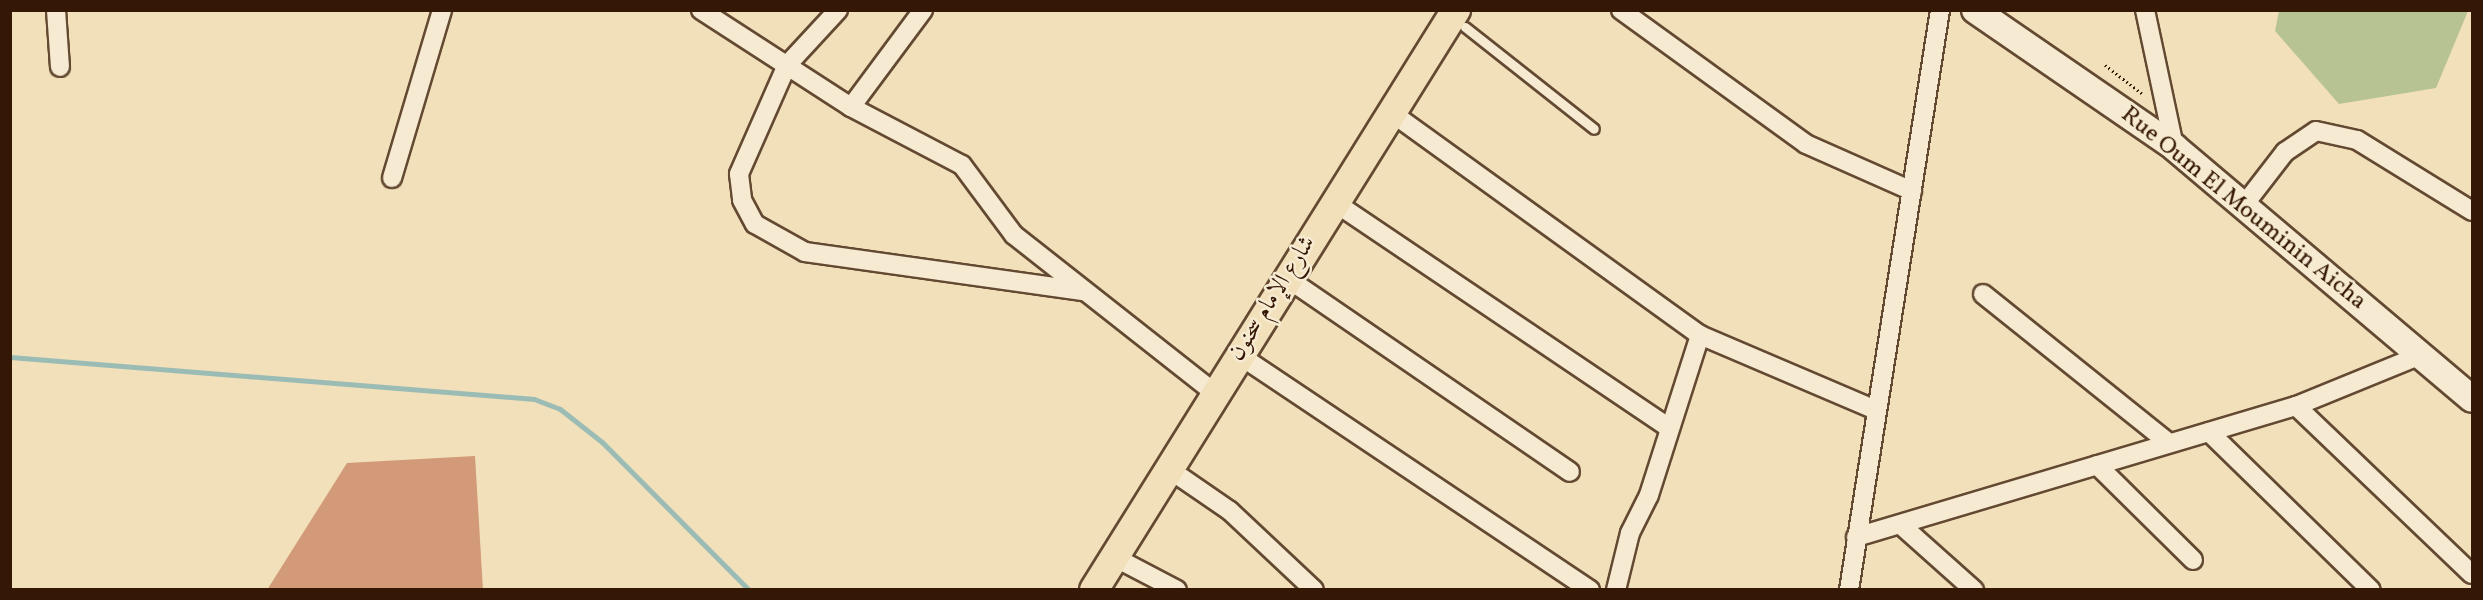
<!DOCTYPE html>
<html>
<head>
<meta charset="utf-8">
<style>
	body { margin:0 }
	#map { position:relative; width:2483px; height:600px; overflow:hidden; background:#f1e0ba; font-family:Vollkorn,Amiri,serif }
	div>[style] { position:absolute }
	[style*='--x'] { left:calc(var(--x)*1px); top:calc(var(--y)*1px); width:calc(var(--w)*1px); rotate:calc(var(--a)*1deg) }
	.green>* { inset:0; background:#b7c392 }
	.stream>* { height:5px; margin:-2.5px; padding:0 2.5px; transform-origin:2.5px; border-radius:2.5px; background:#9bbcb5 }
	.building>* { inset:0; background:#d29a78 }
	.path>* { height:3px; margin-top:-1.5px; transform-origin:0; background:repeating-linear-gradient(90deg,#351705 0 1.5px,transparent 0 4.5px) }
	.roads { filter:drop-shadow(2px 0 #644932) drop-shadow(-2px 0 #644932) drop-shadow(0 2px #644932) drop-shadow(0 -2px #644932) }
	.lane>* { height:9px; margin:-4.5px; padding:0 4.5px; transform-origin:4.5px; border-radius:4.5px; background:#f6ebd2 }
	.street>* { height:18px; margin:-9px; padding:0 9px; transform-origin:9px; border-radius:9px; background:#f6ebd2 }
	.secondary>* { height:26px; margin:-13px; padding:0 13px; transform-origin:13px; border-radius:13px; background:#f6ebd2 }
	.primary>* { height:28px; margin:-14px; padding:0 14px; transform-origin:14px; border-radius:14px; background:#f1e0ba }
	span { translate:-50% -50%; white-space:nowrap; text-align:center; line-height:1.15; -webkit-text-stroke:5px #f6ebd2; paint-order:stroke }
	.street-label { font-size:24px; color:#351705 }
	.frame { position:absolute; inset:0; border:12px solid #351705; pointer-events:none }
</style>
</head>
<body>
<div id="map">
	<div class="green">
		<div style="clip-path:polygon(2279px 11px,2279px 10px,2468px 11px,2436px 88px,2339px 104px,2275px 31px)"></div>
	</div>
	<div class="stream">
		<div style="--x:10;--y:357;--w:526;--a:4.58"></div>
		<div style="--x:534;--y:399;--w:28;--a:21"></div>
		<div style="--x:560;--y:409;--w:53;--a:38.2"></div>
		<div style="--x:602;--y:442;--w:209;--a:45.2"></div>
	</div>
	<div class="building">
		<div style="clip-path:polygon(475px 456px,483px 590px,267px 590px,347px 463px)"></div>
	</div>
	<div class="path">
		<div style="--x:2105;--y:65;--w:49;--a:37.6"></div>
	</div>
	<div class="roads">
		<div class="lane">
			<div style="--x:1465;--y:27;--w:164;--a:38.3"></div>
		</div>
		<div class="street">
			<div style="--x:56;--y:10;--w:57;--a:86"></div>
			<div style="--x:701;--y:10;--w:179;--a:32.9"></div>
			<div style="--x:851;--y:107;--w:125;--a:27.6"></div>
			<div style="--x:962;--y:165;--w:87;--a:53.4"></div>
			<div style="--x:1014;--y:235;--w:256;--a:38.2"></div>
			<div style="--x:838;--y:10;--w:75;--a:132.8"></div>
			<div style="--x:787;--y:65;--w:119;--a:113.8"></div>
			<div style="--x:739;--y:174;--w:26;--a:83"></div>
			<div style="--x:742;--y:200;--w:27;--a:62"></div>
			<div style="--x:755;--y:224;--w:57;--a:29.2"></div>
			<div style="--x:805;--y:252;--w:282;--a:8"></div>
			<div style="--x:1621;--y:10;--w:228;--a:35.9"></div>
			<div style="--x:1806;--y:144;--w:116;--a:23.9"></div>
			<div style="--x:2145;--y:10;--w:140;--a:78"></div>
			<div style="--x:851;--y:107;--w:121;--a:-53.4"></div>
			<div style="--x:1403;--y:121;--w:366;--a:35.8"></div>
			<div style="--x:1700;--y:335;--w:191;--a:23.1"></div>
			<div style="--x:392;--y:178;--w:175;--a:-73.4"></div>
			<div style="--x:2244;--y:205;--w:67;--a:-52.3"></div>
			<div style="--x:2285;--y:152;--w:37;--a:-34"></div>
			<div style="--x:2316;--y:131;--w:42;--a:12.4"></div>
			<div style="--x:2357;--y:140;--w:135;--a:31.7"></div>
			<div style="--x:1346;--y:210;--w:390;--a:34"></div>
			<div style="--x:1300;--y:287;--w:327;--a:34.4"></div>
			<div style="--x:1983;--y:294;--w:238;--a:38.7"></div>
			<div style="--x:1251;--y:363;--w:408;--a:33.8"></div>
			<div style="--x:2296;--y:406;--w:243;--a:43.7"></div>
			<div style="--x:2209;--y:432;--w:226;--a:44.3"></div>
			<div style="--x:2097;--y:465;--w:135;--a:44.7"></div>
			<div style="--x:1182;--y:478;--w:58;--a:34.5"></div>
			<div style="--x:1230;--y:511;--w:115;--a:43.2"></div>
			<div style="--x:1901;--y:525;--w:98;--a:41.7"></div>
			<div style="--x:1856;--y:537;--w:459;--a:-16.6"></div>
			<div style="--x:2296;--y:406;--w:135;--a:-22.2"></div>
			<div style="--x:1114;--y:557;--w:71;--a:27.6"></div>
			<div style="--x:1616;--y:590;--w:59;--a:-76.2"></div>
			<div style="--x:1630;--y:533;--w:42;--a:-63.4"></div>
			<div style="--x:1649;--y:495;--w:168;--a:-72.3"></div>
			<div style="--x:1849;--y:590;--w:587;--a:-81.08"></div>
		</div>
		<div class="secondary">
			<div style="--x:1975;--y:10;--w:242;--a:34.5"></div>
			<div style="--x:2174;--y:147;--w:390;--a:40.2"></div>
		</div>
		<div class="primary">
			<div style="--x:1094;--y:590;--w:684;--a:-58.03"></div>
		</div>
	</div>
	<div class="street-label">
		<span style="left:2243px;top:209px;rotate:39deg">Rue Oum El Mouminin Aicha</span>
		<span style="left:1273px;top:299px;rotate:-58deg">شارع الإمام سحنون</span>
	</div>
	<div class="frame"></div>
</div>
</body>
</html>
